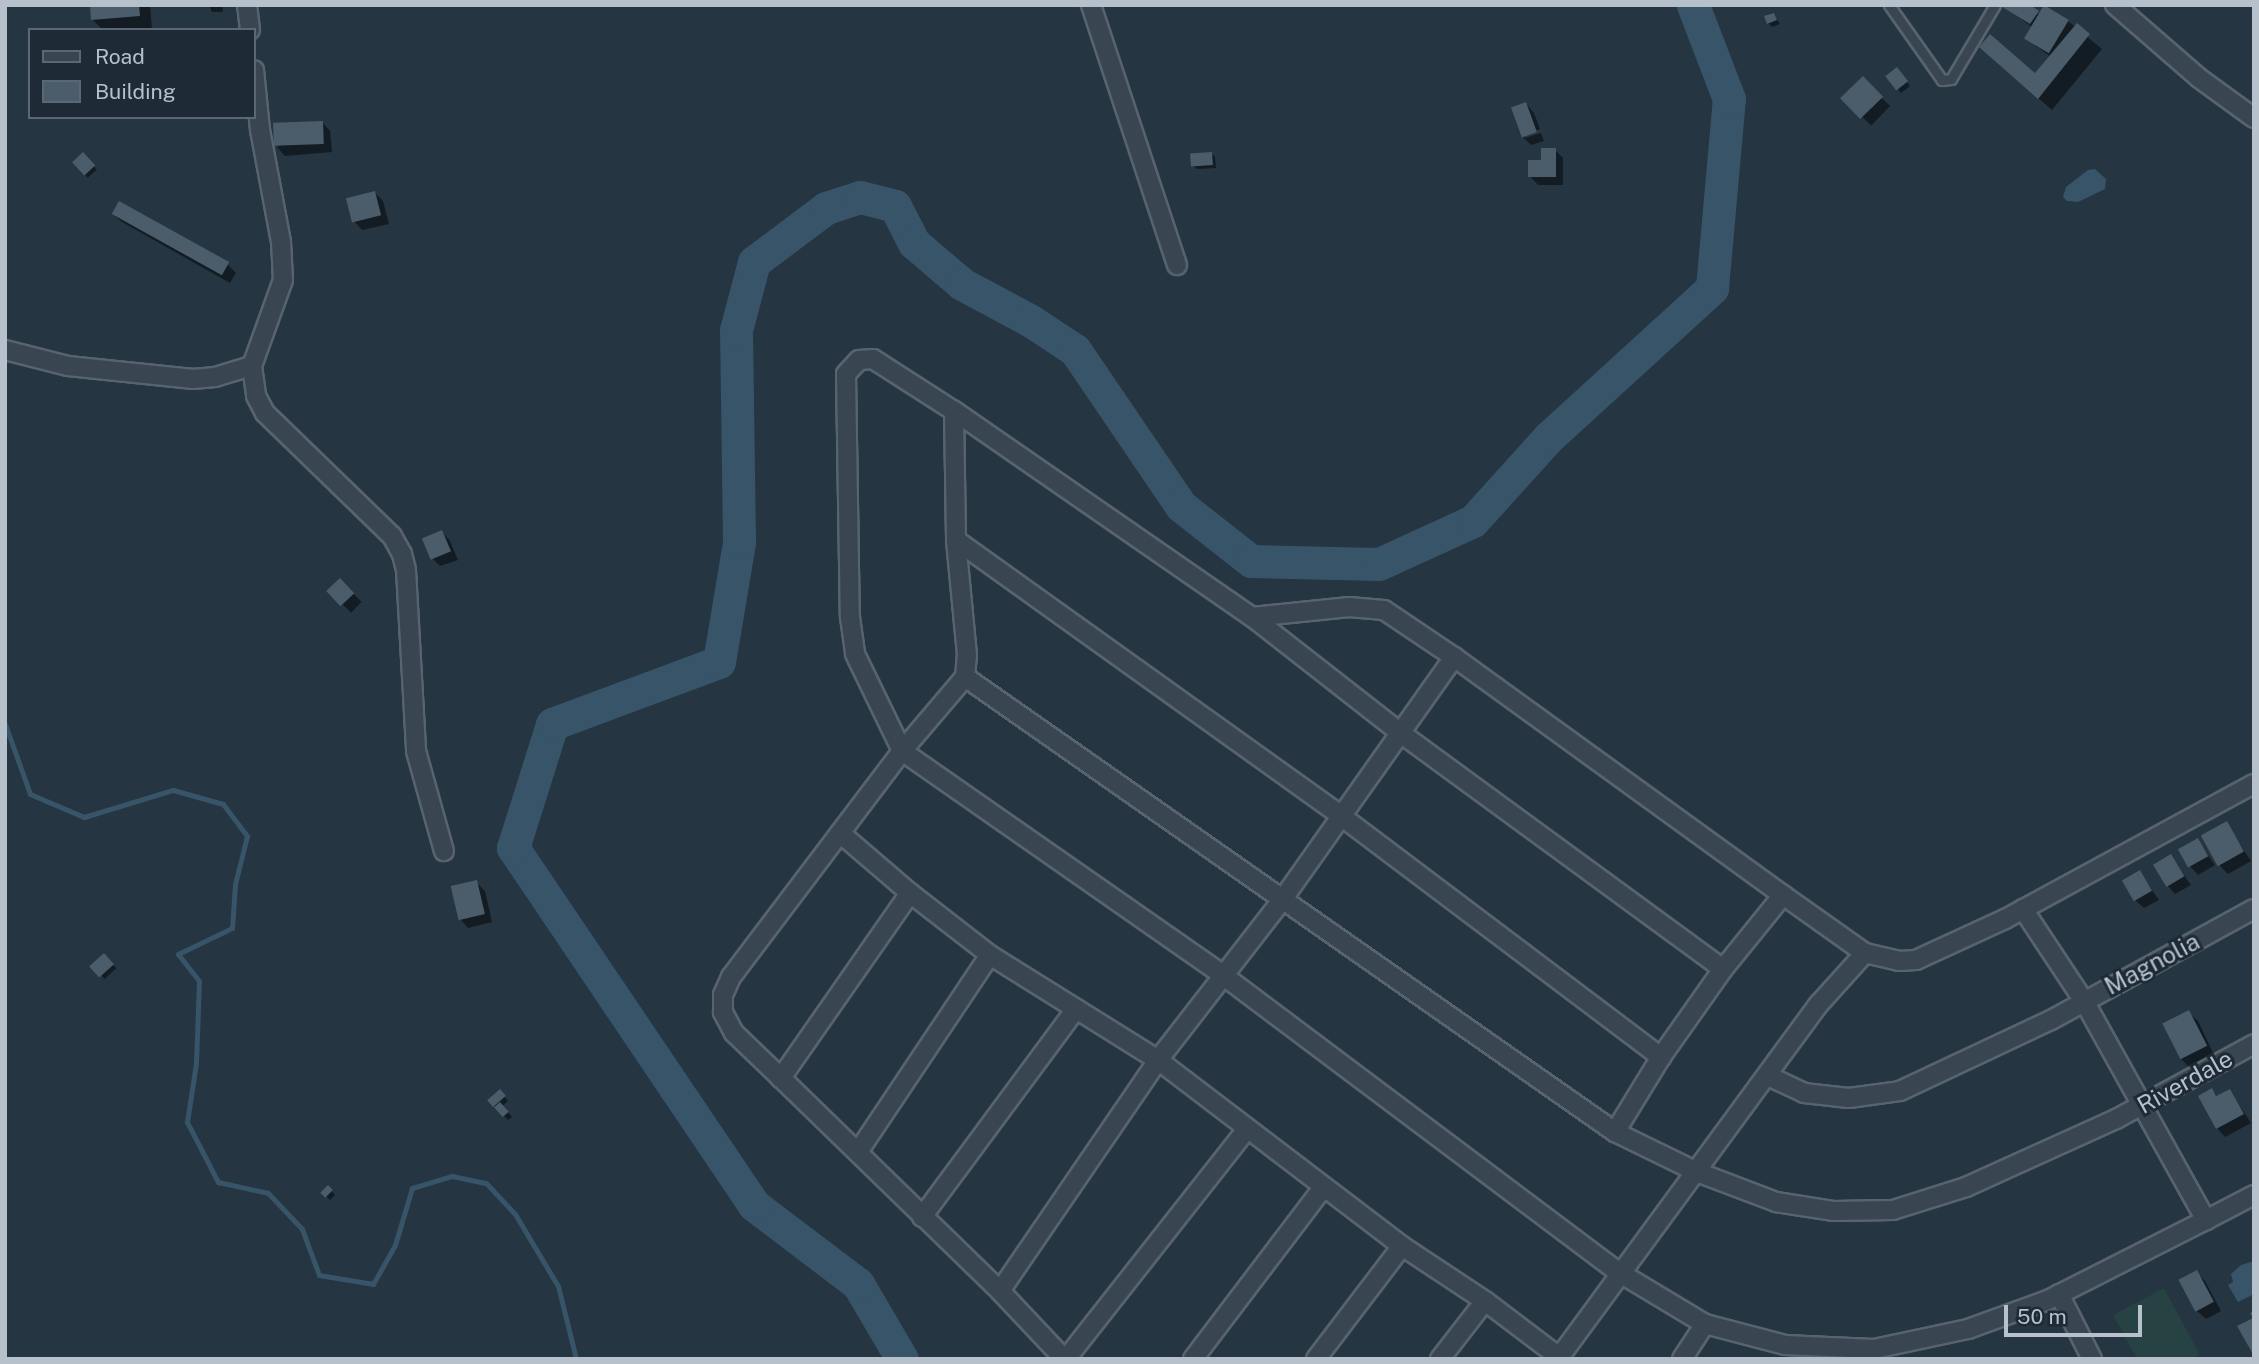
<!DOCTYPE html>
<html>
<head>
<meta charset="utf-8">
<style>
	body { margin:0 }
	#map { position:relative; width:2259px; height:1364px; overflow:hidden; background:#253541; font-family:"Public Sans",sans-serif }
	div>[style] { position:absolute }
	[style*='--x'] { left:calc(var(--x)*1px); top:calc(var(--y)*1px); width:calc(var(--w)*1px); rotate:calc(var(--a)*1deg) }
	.green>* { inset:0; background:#274242 }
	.water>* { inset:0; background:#385469 }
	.shadow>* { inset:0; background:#0007; transform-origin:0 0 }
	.stream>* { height:5px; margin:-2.5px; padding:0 2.5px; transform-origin:2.5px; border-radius:2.5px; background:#385469 }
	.river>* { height:33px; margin:-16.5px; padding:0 16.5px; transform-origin:16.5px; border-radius:16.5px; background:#385469 }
	.building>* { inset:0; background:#4b5d6a; transform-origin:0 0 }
	.roads { filter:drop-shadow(2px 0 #57646e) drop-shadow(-2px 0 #57646e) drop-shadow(0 2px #57646e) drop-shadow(0 -2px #57646e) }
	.service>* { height:9px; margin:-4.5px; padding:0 4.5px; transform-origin:4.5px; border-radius:4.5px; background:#394651 }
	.minor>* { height:18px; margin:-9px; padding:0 9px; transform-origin:9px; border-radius:9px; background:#394651 }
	span { translate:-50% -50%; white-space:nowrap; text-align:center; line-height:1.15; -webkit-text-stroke:6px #1e2b36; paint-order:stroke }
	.street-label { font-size:24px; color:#b6c1cb }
	.frame { position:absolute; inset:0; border:7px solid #b6c1cb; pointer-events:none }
	.legend { position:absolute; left:28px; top:28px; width:228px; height:91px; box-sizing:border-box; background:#1e2b36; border:2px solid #5b6772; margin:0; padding:9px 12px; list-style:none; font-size:21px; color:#b6c1cb }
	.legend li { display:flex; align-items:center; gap:14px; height:35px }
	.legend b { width:35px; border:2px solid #5b6772 }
	.scale { position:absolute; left:2004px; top:1305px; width:138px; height:32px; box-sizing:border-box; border:4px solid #b6c1cb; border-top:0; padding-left:9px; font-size:21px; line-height:24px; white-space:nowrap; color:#b6c1cb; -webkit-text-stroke:5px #1e2b36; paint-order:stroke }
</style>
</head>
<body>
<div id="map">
	<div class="green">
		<div style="clip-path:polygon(2164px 1288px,2200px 1355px,2192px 1359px,2137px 1359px,2113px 1315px)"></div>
	</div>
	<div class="water">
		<div style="clip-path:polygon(2095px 169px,2106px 179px,2105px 189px,2078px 202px,2067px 201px,2063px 197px,2066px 187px,2088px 170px)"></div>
		<div style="clip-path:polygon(2254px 1261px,2254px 1294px,2238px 1302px,2228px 1285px,2233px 1282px,2231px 1274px,2241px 1265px)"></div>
	</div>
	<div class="shadow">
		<div style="clip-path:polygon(91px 5px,150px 5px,152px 29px,103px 30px,93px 20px)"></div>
		<div style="clip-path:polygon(209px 5px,222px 5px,223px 12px,212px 12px)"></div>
		<div style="clip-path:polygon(2003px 6px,2068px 21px,2102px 49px,2052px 110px,1994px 60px,2035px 76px,2051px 57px,2025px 38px,2032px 27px)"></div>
		<div style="clip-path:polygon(1774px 15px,1780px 24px,1772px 27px,1768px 23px)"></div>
		<div style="clip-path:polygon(1900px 73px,1910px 86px,1901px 93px,1898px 89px)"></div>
		<div style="left:1862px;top:79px;width:39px;height:27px;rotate:44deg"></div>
		<div style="clip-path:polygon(1526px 104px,1534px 113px,1540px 129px,1525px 135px,1525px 138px,1541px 133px,1544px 141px,1531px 145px,1523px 137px)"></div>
		<div style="clip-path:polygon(322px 122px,330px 131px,332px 152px,285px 156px,277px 147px)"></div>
		<div style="clip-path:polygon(1555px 150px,1563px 158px,1563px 185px,1538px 185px,1530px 176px)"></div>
		<div style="left:83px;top:154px;width:21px;height:12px;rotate:49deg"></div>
		<div style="clip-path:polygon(1212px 154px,1215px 157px,1216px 168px,1197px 169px,1193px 165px)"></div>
		<div style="clip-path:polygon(375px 193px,383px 201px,389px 224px,362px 230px,354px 221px)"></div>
		<div style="clip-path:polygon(113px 214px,228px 265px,236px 273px,230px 283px,122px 222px)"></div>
		<div style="clip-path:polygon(442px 532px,450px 541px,458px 560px,440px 566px,432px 558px)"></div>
		<div style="left:340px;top:581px;width:30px;height:15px;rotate:44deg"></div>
		<div style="clip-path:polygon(2226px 823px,2251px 861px,2228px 874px,2220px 866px)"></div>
		<div style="clip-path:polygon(2197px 840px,2215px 865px,2198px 875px,2190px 866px)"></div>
		<div style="clip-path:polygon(2170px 856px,2191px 885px,2175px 894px,2167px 885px)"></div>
		<div style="clip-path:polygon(2139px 872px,2159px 900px,2144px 908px,2135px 900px)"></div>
		<div style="clip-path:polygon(476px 882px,485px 891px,492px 922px,468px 928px,460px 919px)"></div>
		<div style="left:104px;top:955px;width:18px;height:16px;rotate:47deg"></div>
		<div style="clip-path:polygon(2189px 1013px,2198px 1021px,2214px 1055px,2189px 1067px,2181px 1059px)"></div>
		<div style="clip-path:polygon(2212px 1091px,2218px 1097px,2230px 1091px,2251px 1123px,2225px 1137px,2217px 1128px)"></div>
		<div style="clip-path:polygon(500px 1092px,508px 1101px,502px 1106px,512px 1117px,508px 1120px,490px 1100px)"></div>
		<div style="clip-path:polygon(328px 1187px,335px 1195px,330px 1200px,322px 1192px)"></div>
		<div style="clip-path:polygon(2196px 1272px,2205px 1281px,2221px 1311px,2206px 1319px,2197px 1311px)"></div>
	</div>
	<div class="stream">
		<div style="--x:5;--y:724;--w:74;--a:70.3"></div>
		<div style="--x:30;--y:794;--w:59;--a:23.1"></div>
		<div style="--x:84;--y:817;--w:93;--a:-16.9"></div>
		<div style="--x:173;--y:790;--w:52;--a:15.6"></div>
		<div style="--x:223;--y:804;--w:40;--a:53"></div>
		<div style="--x:247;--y:836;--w:49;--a:104"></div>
		<div style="--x:235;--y:884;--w:44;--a:93.9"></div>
		<div style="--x:232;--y:928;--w:60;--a:154.3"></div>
		<div style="--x:178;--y:954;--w:34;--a:52"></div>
		<div style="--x:199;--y:981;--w:82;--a:92.1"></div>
		<div style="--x:196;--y:1063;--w:60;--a:98.7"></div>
		<div style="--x:187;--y:1122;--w:68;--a:62.7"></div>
		<div style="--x:218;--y:1182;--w:51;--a:12.4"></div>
		<div style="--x:268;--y:1193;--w:50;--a:46.6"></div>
		<div style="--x:302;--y:1229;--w:49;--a:69.7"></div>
		<div style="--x:319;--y:1275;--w:55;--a:9.5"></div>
		<div style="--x:373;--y:1284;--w:45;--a:-60.6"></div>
		<div style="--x:395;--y:1245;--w:59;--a:-73.4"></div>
		<div style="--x:412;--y:1188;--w:42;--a:-16.7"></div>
		<div style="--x:452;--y:1176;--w:35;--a:12"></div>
		<div style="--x:486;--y:1183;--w:42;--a:46.9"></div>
		<div style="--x:515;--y:1214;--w:84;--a:59.2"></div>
		<div style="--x:558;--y:1286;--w:75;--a:76.1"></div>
	</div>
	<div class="river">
		<div style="--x:902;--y:1359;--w:87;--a:-120.4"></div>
		<div style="--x:858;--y:1284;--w:131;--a:-142.8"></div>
		<div style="--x:754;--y:1205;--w:431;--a:-124"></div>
		<div style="--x:513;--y:848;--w:130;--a:-72.5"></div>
		<div style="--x:552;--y:724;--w:178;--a:-20.4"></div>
		<div style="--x:719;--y:662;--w:122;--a:-80.5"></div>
		<div style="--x:739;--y:542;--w:212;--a:-90.8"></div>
		<div style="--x:736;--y:330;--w:70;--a:-75.2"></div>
		<div style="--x:754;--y:262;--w:90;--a:-36.9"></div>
		<div style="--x:826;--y:208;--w:36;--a:-18"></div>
		<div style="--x:860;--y:197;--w:36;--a:14"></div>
		<div style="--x:895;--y:206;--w:42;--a:62.8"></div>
		<div style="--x:914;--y:243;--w:63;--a:40.5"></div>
		<div style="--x:962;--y:284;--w:78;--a:28.2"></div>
		<div style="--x:1031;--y:321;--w:53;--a:33.4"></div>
		<div style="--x:1075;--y:350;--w:189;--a:55.8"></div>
		<div style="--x:1181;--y:506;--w:89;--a:38.2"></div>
		<div style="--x:1251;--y:561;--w:128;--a:1.3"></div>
		<div style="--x:1379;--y:564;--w:103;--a:-24.6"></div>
		<div style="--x:1473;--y:521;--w:113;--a:-47.9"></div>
		<div style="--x:1549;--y:437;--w:221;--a:-42.4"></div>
		<div style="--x:1712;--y:288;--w:190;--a:-84.9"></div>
		<div style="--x:1729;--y:99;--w:101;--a:-111"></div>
	</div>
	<div class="building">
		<div style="clip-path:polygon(90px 5px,139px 5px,140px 16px,91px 20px)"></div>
		<div style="clip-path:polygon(1999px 5px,2030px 5px,2039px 11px,2030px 24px)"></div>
		<div style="left:2044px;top:5px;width:29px;height:39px;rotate:31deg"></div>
		<div style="clip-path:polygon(1774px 13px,1777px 20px,1767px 24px,1764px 16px)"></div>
		<div style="clip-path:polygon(2077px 23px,2090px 34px,2038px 99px,1979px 47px,1990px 34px,2035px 73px)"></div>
		<div style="left:1897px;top:67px;width:18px;height:15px;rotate:52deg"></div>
		<div style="left:1863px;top:76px;width:29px;height:32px;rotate:46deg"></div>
		<div style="left:1526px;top:102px;width:32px;height:16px;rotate:70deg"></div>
		<div style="left:323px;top:121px;width:23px;height:50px;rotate:88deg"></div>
		<div style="clip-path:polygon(1541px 148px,1556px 148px,1556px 177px,1528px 177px,1528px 160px,1541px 160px)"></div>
		<div style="left:83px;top:152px;width:18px;height:15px;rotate:47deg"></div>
		<div style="left:1212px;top:152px;width:13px;height:22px;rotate:86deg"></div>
		<div style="left:375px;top:191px;width:25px;height:30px;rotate:76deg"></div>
		<div style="left:119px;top:201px;width:126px;height:15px;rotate:29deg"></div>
		<div style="left:442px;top:530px;width:23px;height:22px;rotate:67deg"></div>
		<div style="left:340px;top:578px;width:21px;height:19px;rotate:47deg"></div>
		<div style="left:2227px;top:821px;width:35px;height:30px;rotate:61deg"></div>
		<div style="left:2198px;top:838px;width:21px;height:23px;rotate:61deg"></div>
		<div style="left:2171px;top:854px;width:26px;height:21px;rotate:59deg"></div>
		<div style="left:2140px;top:870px;width:24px;height:21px;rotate:60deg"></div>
		<div style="left:477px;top:880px;width:35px;height:27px;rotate:77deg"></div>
		<div style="left:104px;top:953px;width:15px;height:20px;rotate:48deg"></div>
		<div style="left:2189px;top:1010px;width:40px;height:30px;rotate:63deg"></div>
		<div style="clip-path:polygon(2212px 1088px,2216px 1096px,2230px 1089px,2244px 1114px,2216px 1129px,2198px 1096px)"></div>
		<div style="left:500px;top:1089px;width:9px;height:17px;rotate:49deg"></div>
		<div style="left:500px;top:1102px;width:13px;height:8px;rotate:48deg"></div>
		<div style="left:328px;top:1185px;width:7px;height:11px;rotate:45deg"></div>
		<div style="left:2197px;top:1270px;width:36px;height:21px;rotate:62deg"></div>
		<div style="clip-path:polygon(2254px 1311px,2254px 1356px,2237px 1326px,2253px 1318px,2250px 1313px)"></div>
	</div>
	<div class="roads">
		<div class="service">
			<div style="--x:1889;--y:5;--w:92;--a:54.8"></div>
			<div style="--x:1942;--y:80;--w:9;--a:-6"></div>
			<div style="--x:1951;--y:79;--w:86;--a:-59.3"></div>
		</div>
		<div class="minor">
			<div style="--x:247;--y:5;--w:25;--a:83"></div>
			<div style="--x:1091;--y:5;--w:274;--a:71.7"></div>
			<div style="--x:2115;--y:5;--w:111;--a:41"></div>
			<div style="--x:2199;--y:78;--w:68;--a:36"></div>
			<div style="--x:5;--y:350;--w:65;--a:14.3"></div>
			<div style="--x:68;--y:366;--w:126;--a:5.9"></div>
			<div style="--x:193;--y:379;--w:22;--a:-5"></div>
			<div style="--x:215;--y:377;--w:39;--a:-17"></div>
			<div style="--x:252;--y:366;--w:91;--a:-70.2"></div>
			<div style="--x:283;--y:280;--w:38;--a:-93"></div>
			<div style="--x:281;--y:242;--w:114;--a:-100.6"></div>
			<div style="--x:260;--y:130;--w:60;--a:-95.7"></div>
			<div style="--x:252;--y:366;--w:30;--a:82"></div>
			<div style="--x:256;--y:396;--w:19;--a:62"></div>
			<div style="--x:265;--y:413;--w:177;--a:44.1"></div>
			<div style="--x:392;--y:536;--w:21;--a:61"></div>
			<div style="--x:402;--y:554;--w:16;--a:76"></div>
			<div style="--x:406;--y:570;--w:181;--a:86.8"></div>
			<div style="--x:416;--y:751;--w:104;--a:74.4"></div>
			<div style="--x:954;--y:411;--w:129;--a:89.1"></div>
			<div style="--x:1252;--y:617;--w:98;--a:-5.9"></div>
			<div style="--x:1349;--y:607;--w:35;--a:5"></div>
			<div style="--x:1384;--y:610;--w:84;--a:33.9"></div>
			<div style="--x:1454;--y:657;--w:406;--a:35.9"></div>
			<div style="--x:1783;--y:895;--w:95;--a:129"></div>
			<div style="--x:1723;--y:969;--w:108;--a:125.2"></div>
			<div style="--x:1661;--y:1057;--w:88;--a:121.5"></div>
			<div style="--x:965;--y:677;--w:793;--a:34.99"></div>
			<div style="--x:1615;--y:1132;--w:91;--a:26"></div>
			<div style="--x:1697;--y:1172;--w:85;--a:20.8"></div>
			<div style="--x:1776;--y:1202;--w:59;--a:8.8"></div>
			<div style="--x:1834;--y:1211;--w:59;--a:-1"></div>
			<div style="--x:1893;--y:1210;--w:77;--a:-17.5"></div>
			<div style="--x:1966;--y:1187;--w:165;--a:-24.4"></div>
			<div style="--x:2116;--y:1119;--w:157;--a:-28.5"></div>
			<div style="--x:910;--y:893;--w:92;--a:-139.4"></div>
			<div style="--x:840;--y:833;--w:103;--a:-52.9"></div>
			<div style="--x:902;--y:751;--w:97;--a:-49.6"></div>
			<div style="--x:965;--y:677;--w:22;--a:-85"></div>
			<div style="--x:967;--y:655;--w:116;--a:-95.5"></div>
			<div style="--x:956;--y:540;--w:474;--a:35.6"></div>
			<div style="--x:1341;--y:816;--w:401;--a:37"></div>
			<div style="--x:1783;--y:895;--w:100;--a:35.3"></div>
			<div style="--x:2023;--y:909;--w:110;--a:56.5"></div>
			<div style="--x:2084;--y:1001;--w:251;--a:60.9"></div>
			<div style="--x:2206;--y:1220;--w:54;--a:-27.5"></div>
			<div style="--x:1723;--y:969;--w:398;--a:-143.8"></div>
			<div style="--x:1402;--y:734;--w:190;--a:-142"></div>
			<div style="--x:1252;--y:617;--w:362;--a:-145.3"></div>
			<div style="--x:954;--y:411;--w:96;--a:-147.3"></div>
			<div style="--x:873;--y:359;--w:14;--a:176"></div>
			<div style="--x:859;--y:360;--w:19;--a:133"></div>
			<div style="--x:846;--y:374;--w:243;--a:89.1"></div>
			<div style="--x:850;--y:617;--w:37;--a:82"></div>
			<div style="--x:855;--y:654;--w:108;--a:64.1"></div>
			<div style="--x:902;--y:751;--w:393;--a:34.9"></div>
			<div style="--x:1224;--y:976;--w:495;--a:36.9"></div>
			<div style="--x:1620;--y:1273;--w:99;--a:31"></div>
			<div style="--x:1705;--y:1324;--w:83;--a:14.7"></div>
			<div style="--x:1785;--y:1345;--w:89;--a:2.6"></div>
			<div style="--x:1874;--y:1349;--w:96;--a:-12"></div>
			<div style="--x:1968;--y:1329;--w:85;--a:-19.9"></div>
			<div style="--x:2048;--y:1300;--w:177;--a:-26.9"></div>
			<div style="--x:1768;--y:1076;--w:40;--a:25"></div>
			<div style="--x:1804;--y:1093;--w:45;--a:6.3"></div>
			<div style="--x:1849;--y:1098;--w:51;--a:-7.8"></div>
			<div style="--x:1900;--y:1091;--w:167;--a:-25.2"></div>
			<div style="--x:2051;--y:1020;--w:231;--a:-28.7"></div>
			<div style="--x:781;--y:1078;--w:65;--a:-136.2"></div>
			<div style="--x:734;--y:1033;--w:24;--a:-118"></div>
			<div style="--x:723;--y:1012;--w:17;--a:-90"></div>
			<div style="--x:723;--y:995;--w:20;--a:-66"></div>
			<div style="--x:731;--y:977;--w:181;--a:-52.9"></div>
			<div style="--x:858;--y:1152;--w:237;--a:-56.2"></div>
			<div style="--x:922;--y:1217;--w:259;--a:-53.5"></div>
			<div style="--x:1402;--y:1246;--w:307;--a:-142.7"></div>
			<div style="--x:1158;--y:1060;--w:198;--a:-148"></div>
			<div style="--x:990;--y:955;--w:101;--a:-142.2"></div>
			<div style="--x:910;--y:893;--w:226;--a:124.9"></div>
			<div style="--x:781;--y:1078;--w:305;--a:44.2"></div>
			<div style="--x:1000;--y:1291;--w:280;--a:-55.6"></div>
			<div style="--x:1158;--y:1060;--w:202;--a:-52.2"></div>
			<div style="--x:1282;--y:900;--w:298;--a:-54.7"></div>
			<div style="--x:1000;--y:1291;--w:93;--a:46.7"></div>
			<div style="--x:2059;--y:1294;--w:73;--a:63.1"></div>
			<div style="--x:1066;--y:1359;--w:293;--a:-51.8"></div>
			<div style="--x:1193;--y:1359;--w:215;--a:-52.8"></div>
			<div style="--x:1316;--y:1359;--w:142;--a:-52.7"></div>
			<div style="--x:1402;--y:1246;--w:100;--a:33.5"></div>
			<div style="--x:1485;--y:1301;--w:93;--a:37.1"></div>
			<div style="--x:1440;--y:1359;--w:73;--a:-52.2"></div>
			<div style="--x:1558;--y:1359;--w:441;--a:-53.7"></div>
			<div style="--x:1819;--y:1004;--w:69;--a:-48"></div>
			<div style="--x:1865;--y:953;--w:35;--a:13"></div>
			<div style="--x:1899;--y:961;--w:17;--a:-3"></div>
			<div style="--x:1916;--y:960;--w:98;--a:-24.7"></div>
			<div style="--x:2005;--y:919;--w:283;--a:-28.5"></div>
			<div style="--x:1682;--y:1359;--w:42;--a:-56.7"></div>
		</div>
	</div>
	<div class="street-label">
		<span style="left:2152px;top:964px;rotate:-28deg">Magnolia</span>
		<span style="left:2185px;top:1082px;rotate:-29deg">Riverdale</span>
	</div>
	<div class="frame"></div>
	<ul class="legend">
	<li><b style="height:9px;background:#394651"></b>Road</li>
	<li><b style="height:19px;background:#4b5d6a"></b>Building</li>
	</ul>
	<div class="scale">50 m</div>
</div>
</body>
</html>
